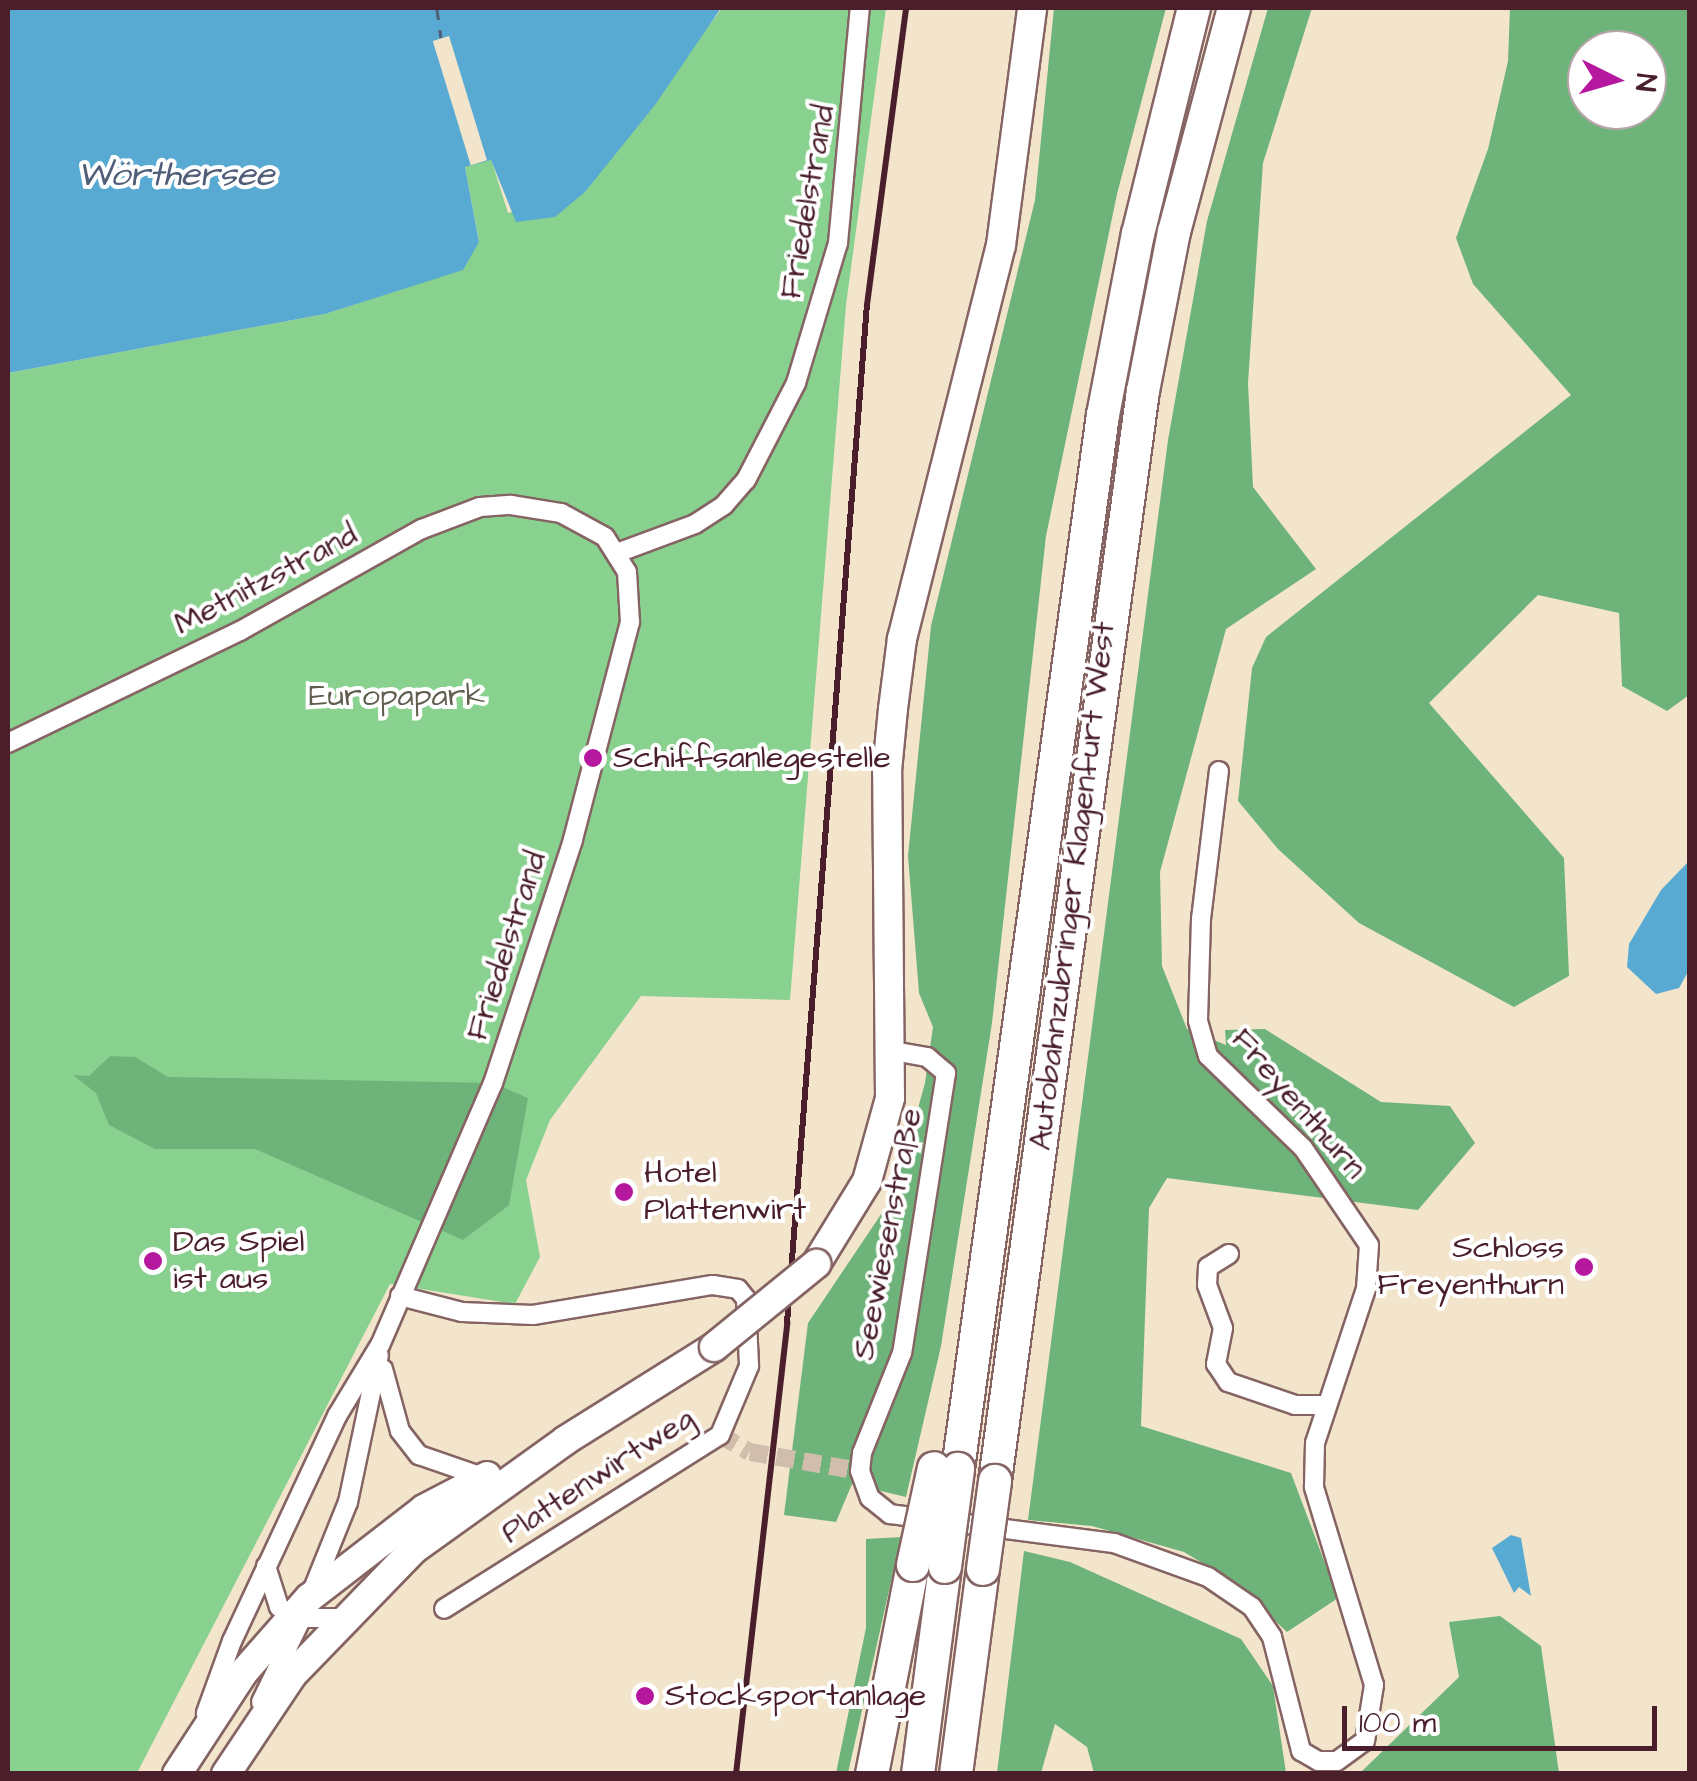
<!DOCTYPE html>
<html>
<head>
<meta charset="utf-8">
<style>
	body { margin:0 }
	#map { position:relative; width:1697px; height:1781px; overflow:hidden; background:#f2e5cb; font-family:"Architects Daughter",sans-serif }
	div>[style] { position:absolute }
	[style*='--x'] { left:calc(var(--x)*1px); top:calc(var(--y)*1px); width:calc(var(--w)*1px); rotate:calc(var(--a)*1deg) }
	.green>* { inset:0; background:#88d18e }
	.forest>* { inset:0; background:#6eb379 }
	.water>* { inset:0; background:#58aad3 }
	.pier>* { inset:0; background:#f2e5cb; transform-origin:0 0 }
	.ferry>* { height:2.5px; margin-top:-1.25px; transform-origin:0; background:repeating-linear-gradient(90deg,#505e77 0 12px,transparent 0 22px) }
	.street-tunnel>* { height:18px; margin-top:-9px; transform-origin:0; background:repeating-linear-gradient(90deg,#d0bdab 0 18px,transparent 0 27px) }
	.roads { filter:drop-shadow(2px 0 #856463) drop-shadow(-2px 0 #856463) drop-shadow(0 2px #856463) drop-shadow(0 -2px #856463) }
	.street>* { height:18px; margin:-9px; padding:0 9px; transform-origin:9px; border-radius:9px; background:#fff }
	.primary>* { height:28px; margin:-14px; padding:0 14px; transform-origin:14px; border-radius:14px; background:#fff }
	.highway>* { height:32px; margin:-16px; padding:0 16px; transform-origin:16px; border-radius:16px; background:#fff }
	.rail>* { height:6px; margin:-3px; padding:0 3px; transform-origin:3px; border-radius:3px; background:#4a1f2b }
	.bridges { filter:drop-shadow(2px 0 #856463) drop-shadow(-2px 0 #856463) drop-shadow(0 2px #856463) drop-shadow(0 -2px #856463) }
	.primary-bridge>* { height:28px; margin:-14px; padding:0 14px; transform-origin:14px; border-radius:14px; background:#fff }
	.highway-bridge>* { height:32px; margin:-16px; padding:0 16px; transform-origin:16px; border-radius:16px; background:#fff }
	.dots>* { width:28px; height:28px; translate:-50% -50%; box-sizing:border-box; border:5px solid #fff; border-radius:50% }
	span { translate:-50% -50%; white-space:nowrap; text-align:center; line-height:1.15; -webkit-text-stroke:8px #fff; paint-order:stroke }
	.street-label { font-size:32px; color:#4a1f2b }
	.park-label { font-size:32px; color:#605d4e }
	.poi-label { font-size:32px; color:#4a1f2b }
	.left { translate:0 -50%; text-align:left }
	.right { translate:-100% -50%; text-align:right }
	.water-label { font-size:35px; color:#505e77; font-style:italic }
	.frame { position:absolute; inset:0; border:10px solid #4a1f2b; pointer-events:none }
	.north { position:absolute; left:1567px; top:30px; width:100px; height:100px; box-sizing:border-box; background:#fff; border:2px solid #b7a5aa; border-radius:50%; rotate:95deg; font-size:28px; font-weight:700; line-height:40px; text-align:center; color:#4a1f2b }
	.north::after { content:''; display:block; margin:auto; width:35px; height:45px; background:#b5179e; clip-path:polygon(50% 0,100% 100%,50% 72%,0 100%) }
	.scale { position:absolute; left:1342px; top:1706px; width:315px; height:45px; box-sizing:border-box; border:5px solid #4a1f2b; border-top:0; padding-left:12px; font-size:30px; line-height:35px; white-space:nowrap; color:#4a1f2b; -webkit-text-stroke:8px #fff; paint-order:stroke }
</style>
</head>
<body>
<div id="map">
	<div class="green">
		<div style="clip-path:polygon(722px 8px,886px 8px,846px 305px,790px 1000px,641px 996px,550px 1120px,526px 1180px,540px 1257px,515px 1304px,390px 1284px,137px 1773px,8px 1773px,8px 373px,325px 314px,463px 269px,479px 241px,465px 167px,491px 159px,508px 213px,585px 192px)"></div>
	</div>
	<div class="forest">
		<div style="clip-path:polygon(1054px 8px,1166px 8px,1117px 194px,1046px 536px,992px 1023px,941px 1346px,906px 1497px,852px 1484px,836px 1522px,784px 1515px,808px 1323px,894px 1195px,925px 1083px,933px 1027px,919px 993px,908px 856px,931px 626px,1035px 200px)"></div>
		<div style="clip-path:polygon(1268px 8px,1312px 8px,1263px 163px,1248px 383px,1253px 487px,1316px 569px,1226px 629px,1160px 872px,1162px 966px,1187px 1029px,1226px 1045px,1225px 1030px,1265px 1029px,1381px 1102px,1450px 1106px,1475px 1143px,1418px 1210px,1167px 1178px,1149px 1208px,1141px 1426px,1291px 1473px,1338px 1598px,1287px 1632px,1234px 1582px,1184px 1552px,1092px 1526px,1028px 1520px,1168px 440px,1207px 221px)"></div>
		<div style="clip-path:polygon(evenodd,1510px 8px,1690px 8px,1689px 695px,1667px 711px,1622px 686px,1619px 613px,1538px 595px,1429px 703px,1564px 858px,1569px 976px,1514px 1007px,1359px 923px,1278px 849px,1238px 801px,1252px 668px,1266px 637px,1571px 395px,1473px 284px,1456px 238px,1488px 149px,1508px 61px,1510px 8px,1647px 50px,1647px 110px,1587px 110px,1587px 50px,1647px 50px)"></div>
		<div style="clip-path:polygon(110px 1056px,135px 1057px,168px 1077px,493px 1083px,528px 1098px,509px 1205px,463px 1240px,255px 1149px,155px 1149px,109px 1125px,96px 1093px,73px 1075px,89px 1076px)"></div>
		<div style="clip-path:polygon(901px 1537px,848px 1773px,836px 1773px,866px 1628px,866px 1539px)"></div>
		<div style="clip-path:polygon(1024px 1551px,1070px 1562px,1241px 1639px,1273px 1686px,1286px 1773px,1094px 1773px,1087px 1747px,1055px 1724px,1041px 1773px,997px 1773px)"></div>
		<div style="clip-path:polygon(1500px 1616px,1541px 1646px,1559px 1773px,1360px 1773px,1459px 1677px,1449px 1622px)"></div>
	</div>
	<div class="water">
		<div style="clip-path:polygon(8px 8px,721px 8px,655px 105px,585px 192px,555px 217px,516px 222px,491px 160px,465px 167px,479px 242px,463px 270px,325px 314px,8px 373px)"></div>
		<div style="clip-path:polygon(1689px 861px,1689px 970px,1679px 988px,1656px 994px,1627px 967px,1629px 944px,1661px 890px)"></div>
		<div style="clip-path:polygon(1511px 1535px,1521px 1538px,1531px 1596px,1519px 1587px,1514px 1593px,1492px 1548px)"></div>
	</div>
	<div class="pier">
		<div style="left:449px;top:36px;width:130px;height:17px;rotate:73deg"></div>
	</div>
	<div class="ferry">
		<div style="--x:437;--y:8;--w:30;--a:82"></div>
	</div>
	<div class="street-tunnel">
		<div style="--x:720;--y:1435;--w:34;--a:30"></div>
		<div style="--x:750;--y:1452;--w:112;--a:9.8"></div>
	</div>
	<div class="roads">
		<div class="street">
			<div style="--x:617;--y:553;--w:83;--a:-20.4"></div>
			<div style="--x:695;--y:524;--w:35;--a:-33"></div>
			<div style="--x:724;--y:505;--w:33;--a:-49"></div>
			<div style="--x:746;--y:480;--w:109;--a:-62.7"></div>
			<div style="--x:796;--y:383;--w:146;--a:-73.3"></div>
			<div style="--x:838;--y:243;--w:236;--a:-84.7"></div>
			<div style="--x:8;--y:743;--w:258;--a:-25.8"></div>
			<div style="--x:240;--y:631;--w:209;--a:-29.3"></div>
			<div style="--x:422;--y:529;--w:62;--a:-20.8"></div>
			<div style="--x:480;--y:507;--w:31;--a:-4"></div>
			<div style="--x:511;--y:505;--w:51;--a:9.1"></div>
			<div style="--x:561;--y:513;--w:50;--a:28.6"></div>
			<div style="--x:605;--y:537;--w:41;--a:57.8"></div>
			<div style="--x:627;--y:572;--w:50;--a:86.6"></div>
			<div style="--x:630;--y:622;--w:225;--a:104.7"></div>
			<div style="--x:573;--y:840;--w:256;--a:108.2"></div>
			<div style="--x:493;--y:1083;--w:285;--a:113.3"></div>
			<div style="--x:380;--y:1345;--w:83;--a:121.2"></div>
			<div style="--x:337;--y:1416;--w:248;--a:115"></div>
			<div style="--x:232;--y:1641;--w:77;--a:109.9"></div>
			<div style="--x:893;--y:1051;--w:35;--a:10"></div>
			<div style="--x:927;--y:1057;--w:25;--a:40"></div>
			<div style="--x:946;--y:1073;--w:283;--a:98.9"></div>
			<div style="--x:902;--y:1353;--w:108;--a:111.8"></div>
			<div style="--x:862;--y:1453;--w:18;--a:96"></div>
			<div style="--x:860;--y:1471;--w:29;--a:70"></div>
			<div style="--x:870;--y:1498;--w:26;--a:39"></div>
			<div style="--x:890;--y:1514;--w:226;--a:7.4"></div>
			<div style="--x:1114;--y:1543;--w:100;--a:19.9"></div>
			<div style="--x:1208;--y:1577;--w:53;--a:34.3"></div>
			<div style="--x:1252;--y:1607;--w:36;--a:56"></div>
			<div style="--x:1272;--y:1637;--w:118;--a:75.7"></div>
			<div style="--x:1301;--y:1751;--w:20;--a:30"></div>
			<div style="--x:1318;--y:1761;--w:19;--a:0"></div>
			<div style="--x:1337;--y:1761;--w:34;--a:-36"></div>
			<div style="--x:1365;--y:1741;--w:57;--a:-80.9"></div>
			<div style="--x:1374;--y:1685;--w:207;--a:-106.9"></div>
			<div style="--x:1314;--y:1487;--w:44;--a:-88.7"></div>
			<div style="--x:1315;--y:1443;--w:162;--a:-71.7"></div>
			<div style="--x:1366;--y:1289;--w:44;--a:-86.1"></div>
			<div style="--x:1369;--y:1245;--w:117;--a:-124.2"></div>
			<div style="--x:1303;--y:1148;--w:132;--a:-135.9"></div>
			<div style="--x:1208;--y:1056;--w:37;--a:-106"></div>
			<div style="--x:1198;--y:1020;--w:101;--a:-88.3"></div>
			<div style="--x:1201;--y:919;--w:149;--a:-83.1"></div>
			<div style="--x:1229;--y:1254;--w:25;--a:148"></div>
			<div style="--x:1208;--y:1267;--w:18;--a:93"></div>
			<div style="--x:1207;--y:1285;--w:46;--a:69.6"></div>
			<div style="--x:1223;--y:1328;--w:37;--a:101"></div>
			<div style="--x:1216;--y:1364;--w:22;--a:56"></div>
			<div style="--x:1228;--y:1382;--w:71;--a:18.9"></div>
			<div style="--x:1295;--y:1405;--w:32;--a:0"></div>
			<div style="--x:400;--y:1296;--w:64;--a:14.5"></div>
			<div style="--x:462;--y:1312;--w:71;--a:2.4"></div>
			<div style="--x:533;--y:1315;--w:182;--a:-9.5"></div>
			<div style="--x:713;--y:1285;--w:25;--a:9"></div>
			<div style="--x:738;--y:1289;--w:13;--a:51"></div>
			<div style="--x:746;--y:1299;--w:67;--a:87.4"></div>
			<div style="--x:749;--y:1366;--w:75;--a:112.8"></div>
			<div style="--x:720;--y:1435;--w:326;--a:147.8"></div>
			<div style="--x:383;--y:1369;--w:64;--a:74.7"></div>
			<div style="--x:400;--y:1431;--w:31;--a:52"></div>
			<div style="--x:419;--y:1455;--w:68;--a:19"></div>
			<div style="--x:266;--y:1566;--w:43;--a:72.4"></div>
			<div style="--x:279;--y:1607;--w:17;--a:40"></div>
			<div style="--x:292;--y:1618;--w:48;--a:0"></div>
			<div style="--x:311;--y:1594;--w:99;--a:-68.1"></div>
			<div style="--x:348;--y:1502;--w:150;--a:-78.1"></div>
			<div style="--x:261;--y:1702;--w:93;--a:-64"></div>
		</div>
		<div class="primary">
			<div style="--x:816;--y:1264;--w:97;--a:-58.4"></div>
			<div style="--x:867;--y:1181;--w:86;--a:-74.5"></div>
			<div style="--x:890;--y:1098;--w:327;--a:-90.5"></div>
			<div style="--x:887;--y:771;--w:62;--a:-84.5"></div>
			<div style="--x:893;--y:709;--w:71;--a:-82.7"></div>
			<div style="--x:902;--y:639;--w:406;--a:-75.9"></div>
			<div style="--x:1001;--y:245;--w:239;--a:-82.5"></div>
			<div style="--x:177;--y:1774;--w:121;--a:-56.8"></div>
			<div style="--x:243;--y:1673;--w:100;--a:-48.7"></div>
			<div style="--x:309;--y:1598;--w:145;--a:-37.7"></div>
			<div style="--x:424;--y:1509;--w:71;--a:-27.6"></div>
			<div style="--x:226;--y:1774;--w:120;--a:-56.2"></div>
			<div style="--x:293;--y:1674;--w:173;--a:-45.9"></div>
			<div style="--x:413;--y:1550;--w:188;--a:-35.7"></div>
			<div style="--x:566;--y:1440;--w:175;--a:-32.1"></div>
		</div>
		<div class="highway">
			<div style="--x:958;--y:1469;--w:1064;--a:-82.17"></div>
			<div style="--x:1103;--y:415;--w:184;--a:-79.1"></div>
			<div style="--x:1138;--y:234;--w:233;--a:-76.1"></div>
			<div style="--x:995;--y:1481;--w:1100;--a:-82.27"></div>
			<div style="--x:1143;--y:391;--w:162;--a:-79"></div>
			<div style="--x:1174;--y:232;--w:232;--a:-75"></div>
			<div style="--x:872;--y:1774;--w:213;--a:-78.9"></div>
			<div style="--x:918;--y:1774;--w:209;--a:-82.6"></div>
			<div style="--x:956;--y:1774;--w:207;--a:-82.5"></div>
		</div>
	</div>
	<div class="rail">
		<div style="--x:736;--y:1774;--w:454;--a:-83.5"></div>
		<div style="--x:787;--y:1323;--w:1021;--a:-85.51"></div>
		<div style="--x:867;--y:305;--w:300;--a:-82.5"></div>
	</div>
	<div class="bridges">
		<div class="primary-bridge">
			<div style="--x:714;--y:1347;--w:132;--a:-39.1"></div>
		</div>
		<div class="highway-bridge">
			<div style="--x:913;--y:1565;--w:99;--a:-77.8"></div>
			<div style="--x:945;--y:1567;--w:99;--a:-82.4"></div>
			<div style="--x:983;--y:1569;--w:89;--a:-82.2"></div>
		</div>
	</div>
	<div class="dots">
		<div style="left:593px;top:758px;background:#b5179e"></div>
		<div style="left:624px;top:1192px;background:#b5179e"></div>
		<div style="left:153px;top:1261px;background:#b5179e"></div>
		<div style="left:1584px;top:1267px;background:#b5179e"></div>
		<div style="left:645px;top:1696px;background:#b5179e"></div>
	</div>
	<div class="street-label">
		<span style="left:808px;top:202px;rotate:-80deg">Friedelstrand</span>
		<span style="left:266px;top:580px;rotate:-28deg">Metnitzstrand</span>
		<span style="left:1073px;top:886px;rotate:-83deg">Autobahnzubringer Klagenfurt West</span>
		<span style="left:507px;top:946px;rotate:-72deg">Friedelstrand</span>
		<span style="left:1298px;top:1104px;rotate:49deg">Freyenthurn</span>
		<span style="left:888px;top:1234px;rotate:-79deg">Seewiesenstraße</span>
		<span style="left:598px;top:1476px;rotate:-33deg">Plattenwirtweg</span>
	</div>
	<div class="park-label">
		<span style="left:397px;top:696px">Europapark</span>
	</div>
	<div class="poi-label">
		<span class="left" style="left:613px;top:758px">Schiffsanlegestelle</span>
		<span class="left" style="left:644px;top:1192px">Hotel<br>Plattenwirt</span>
		<span class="left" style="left:173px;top:1261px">Das Spiel<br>ist aus</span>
		<span class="right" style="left:1564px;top:1267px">Schloss<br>Freyenthurn</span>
		<span class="left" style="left:665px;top:1696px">Stocksportanlage</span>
	</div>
	<div class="water-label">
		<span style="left:176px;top:175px">Wörthersee</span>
	</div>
	<div class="frame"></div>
	<div class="north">N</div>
	<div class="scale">100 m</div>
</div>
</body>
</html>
